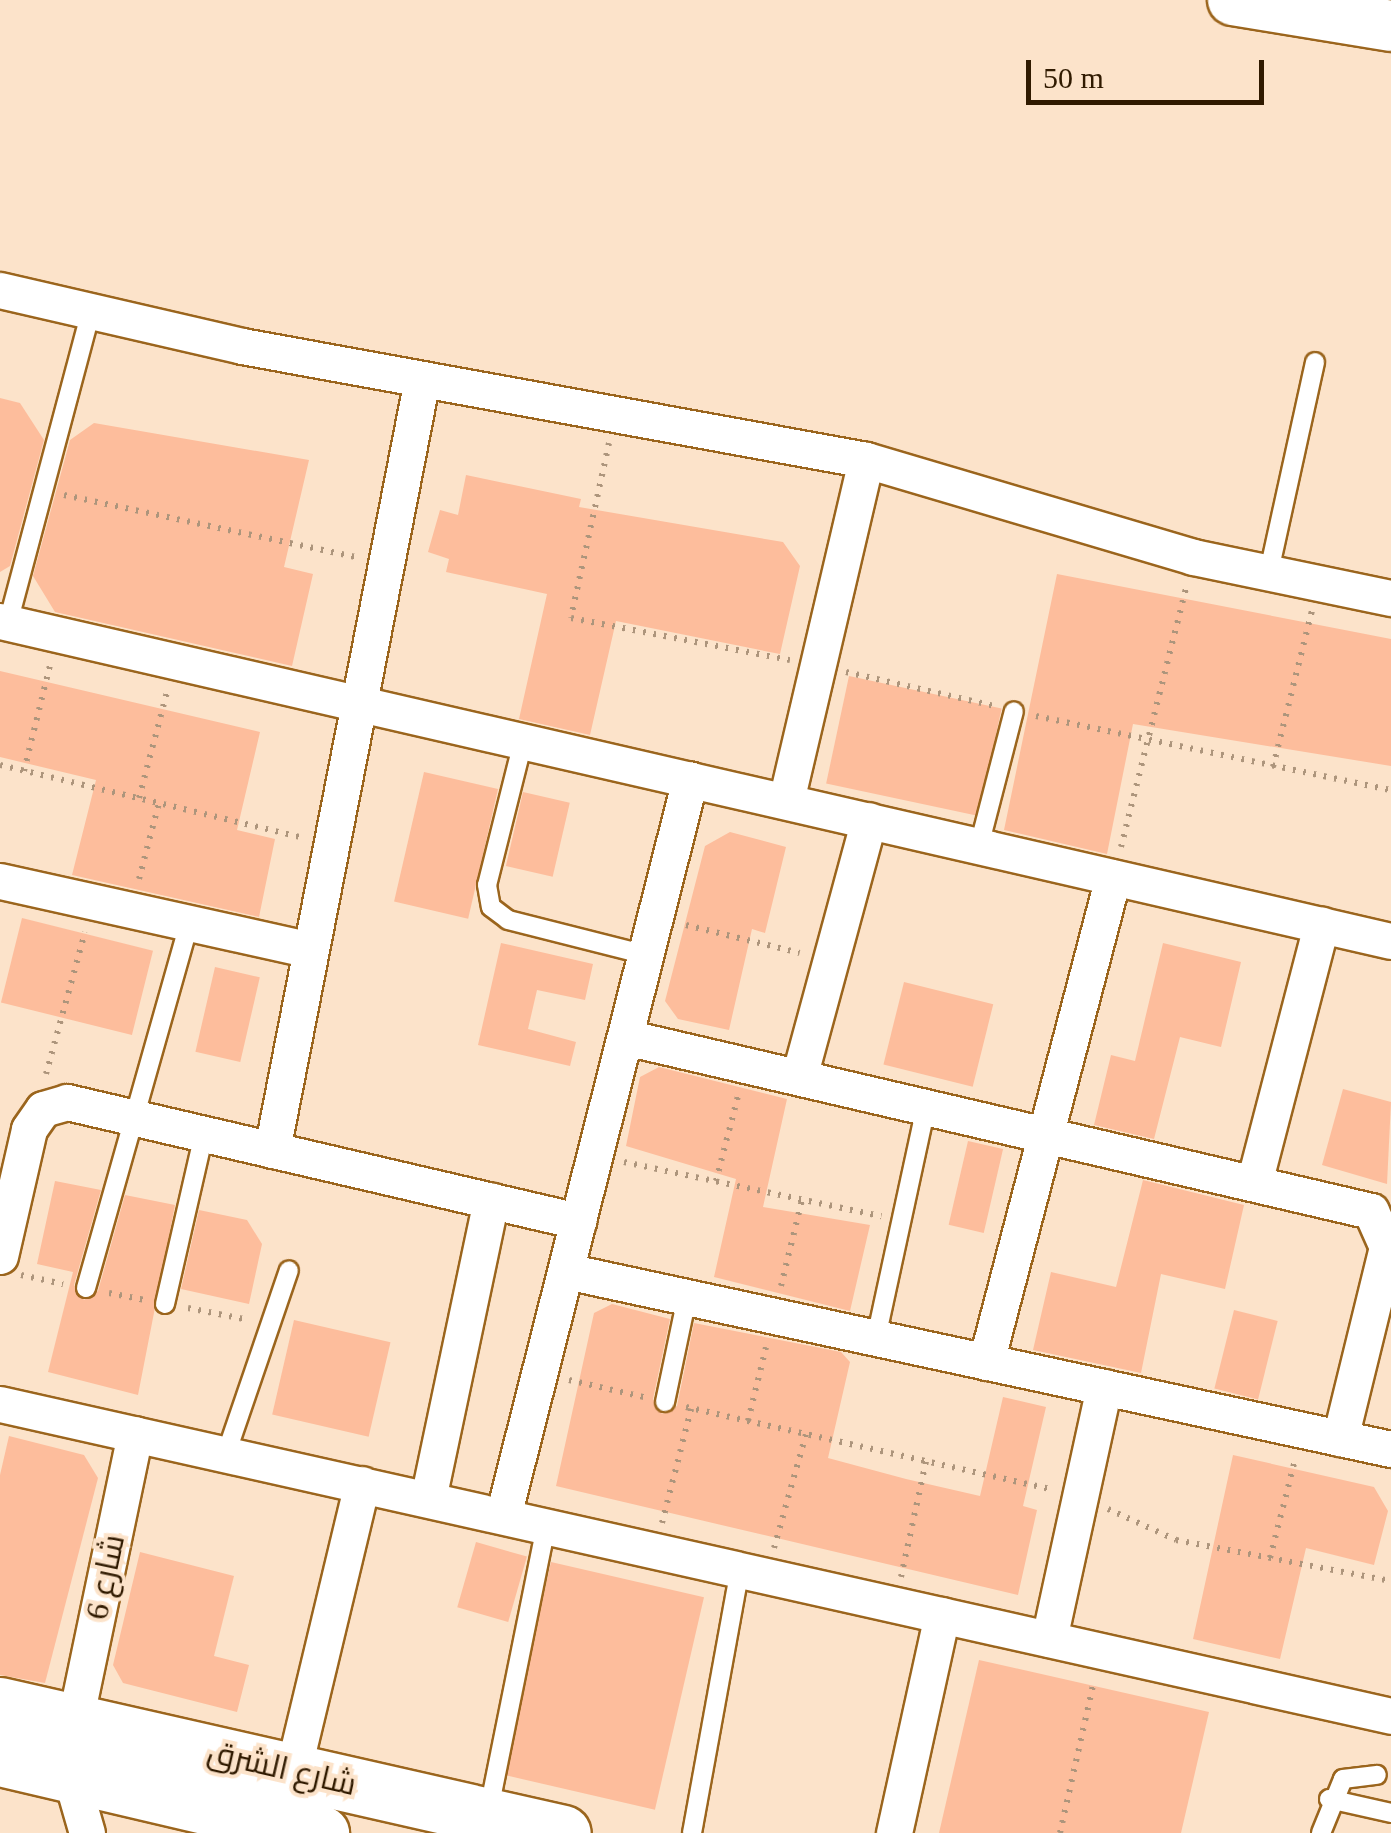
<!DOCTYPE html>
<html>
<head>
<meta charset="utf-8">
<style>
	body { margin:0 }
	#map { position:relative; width:1391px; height:1833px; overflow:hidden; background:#fce3ca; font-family:"Times New Roman",Cairo,serif }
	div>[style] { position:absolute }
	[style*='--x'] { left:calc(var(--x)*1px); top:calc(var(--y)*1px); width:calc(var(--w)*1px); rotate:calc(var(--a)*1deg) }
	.building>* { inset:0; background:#fdbd9c; transform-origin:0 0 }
	.path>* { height:6px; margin-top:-3px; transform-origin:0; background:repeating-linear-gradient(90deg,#ad957c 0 2.5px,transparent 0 10.5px) }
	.roads { filter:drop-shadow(2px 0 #9b651d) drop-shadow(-2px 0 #9b651d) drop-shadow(0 2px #9b651d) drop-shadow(0 -2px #9b651d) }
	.service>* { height:18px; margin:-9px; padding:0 9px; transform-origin:9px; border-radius:9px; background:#fff }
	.minor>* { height:35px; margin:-17.5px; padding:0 17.5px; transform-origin:17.5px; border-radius:17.5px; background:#fff }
	.secondary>* { height:50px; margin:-25px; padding:0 25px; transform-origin:25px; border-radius:25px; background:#fff }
	.primary>* { height:55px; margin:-27.5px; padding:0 27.5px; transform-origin:27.5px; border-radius:27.5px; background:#fff }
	span { translate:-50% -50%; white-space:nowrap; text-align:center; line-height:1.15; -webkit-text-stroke:8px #fce3ca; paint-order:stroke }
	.street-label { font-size:32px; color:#301a00 }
	.scale { position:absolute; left:1026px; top:60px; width:238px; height:45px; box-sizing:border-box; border:5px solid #301a00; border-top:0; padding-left:12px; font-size:30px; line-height:35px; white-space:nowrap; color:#301a00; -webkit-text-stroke:8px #fce3ca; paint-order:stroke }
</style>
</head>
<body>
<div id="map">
	<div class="building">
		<div style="clip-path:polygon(0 398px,20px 403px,44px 440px,10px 566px,0 572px)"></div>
		<div style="clip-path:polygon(94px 423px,309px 460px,284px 567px,313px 574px,292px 666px,55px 612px,33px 576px,70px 440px)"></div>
		<div style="clip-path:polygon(466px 475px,581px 499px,579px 507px,783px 542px,800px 566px,780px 654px,616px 621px,590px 735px,519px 719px,547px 594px,446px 572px,449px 559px,428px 552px,440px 510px,458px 515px)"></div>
		<div style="clip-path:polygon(1057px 574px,1391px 639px,1391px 766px,1133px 724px,1107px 854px,1004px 830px)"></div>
		<div style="clip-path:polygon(0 671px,260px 732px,237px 830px,275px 839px,259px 917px,72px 875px,96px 780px,0 757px)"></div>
		<div style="left:849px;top:676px;width:156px;height:110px;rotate:12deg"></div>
		<div style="left:424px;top:772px;width:76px;height:133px;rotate:13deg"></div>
		<div style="left:523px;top:792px;width:48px;height:76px;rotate:13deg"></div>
		<div style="clip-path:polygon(730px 832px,786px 847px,765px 933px,752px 929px,729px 1030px,678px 1019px,665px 1001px,705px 846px)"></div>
		<div style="left:22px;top:918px;width:135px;height:87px;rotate:14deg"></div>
		<div style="clip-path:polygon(501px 943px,593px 964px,585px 1000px,537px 990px,528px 1029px,576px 1042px,570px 1066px,478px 1045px)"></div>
		<div style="clip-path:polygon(1163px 943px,1241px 962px,1221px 1047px,1180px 1037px,1154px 1139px,1094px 1125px,1111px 1055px,1135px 1061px)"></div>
		<div style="left:215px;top:967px;width:46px;height:87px;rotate:13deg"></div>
		<div style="left:904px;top:982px;width:92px;height:85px;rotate:14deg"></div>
		<div style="clip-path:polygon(659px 1067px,787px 1099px,763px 1207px,870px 1225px,850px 1311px,714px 1277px,736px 1179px,626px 1146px,640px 1077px)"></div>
		<div style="clip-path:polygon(1343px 1089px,1391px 1102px,1387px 1184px,1322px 1165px)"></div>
		<div style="left:968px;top:1141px;width:36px;height:86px;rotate:13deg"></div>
		<div style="clip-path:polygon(1143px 1180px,1244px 1205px,1225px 1289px,1161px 1274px,1141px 1373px,1033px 1350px,1051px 1272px,1116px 1287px)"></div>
		<div style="clip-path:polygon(55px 1181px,101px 1190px,74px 1285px,84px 1300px,98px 1291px,125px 1195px,175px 1205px,138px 1395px,48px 1372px,73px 1272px,37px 1264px)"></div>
		<div style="clip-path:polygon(199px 1210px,247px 1220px,262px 1244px,249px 1304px,181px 1289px)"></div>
		<div style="clip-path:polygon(612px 1304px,670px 1319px,653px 1399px,662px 1414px,677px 1406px,694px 1323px,841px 1352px,850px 1362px,828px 1458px,906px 1479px,980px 1496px,1003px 1397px,1046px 1407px,1023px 1506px,1037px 1510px,1018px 1595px,556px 1486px,594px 1313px)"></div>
		<div style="left:1234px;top:1310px;width:45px;height:81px;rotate:14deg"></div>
		<div style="left:294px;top:1320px;width:99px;height:97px;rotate:13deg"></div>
		<div style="clip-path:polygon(9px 1436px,84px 1455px,98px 1478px,45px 1683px,0 1675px,0 1475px)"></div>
		<div style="clip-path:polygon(1233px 1455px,1374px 1487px,1388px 1511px,1374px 1565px,1306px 1548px,1280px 1659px,1193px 1639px)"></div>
		<div style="left:476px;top:1542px;width:53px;height:68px;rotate:16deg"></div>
		<div style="clip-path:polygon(140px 1552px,234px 1576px,214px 1656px,249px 1665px,237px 1712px,123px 1683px,113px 1665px)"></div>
		<div style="left:551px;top:1562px;width:157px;height:218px;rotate:13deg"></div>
		<div style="clip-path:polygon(979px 1660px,1209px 1712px,1181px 1833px,939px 1833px)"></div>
	</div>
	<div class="path">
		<div style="--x:609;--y:443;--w:179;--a:102.3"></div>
		<div style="--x:571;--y:618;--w:223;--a:10.9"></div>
		<div style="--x:64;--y:495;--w:298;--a:12"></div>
		<div style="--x:846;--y:672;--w:153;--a:12.9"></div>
		<div style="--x:1036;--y:716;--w:363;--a:11.8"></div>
		<div style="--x:0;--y:765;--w:309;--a:13.5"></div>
		<div style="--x:1273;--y:767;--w:162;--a:-76"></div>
		<div style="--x:24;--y:771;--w:109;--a:-76.2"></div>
		<div style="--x:139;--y:798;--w:114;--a:-75.2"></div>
		<div style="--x:1121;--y:847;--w:267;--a:-75.9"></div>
		<div style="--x:139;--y:879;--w:79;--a:-75.3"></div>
		<div style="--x:686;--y:925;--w:117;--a:13.8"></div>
		<div style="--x:46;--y:1074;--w:147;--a:-74.6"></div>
		<div style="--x:624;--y:1162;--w:263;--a:11.9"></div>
		<div style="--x:716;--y:1181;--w:88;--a:-75.5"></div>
		<div style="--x:21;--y:1275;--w:43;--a:12.1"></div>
		<div style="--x:781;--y:1286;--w:89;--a:-76.3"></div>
		<div style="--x:109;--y:1293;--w:38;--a:11"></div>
		<div style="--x:188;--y:1308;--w:62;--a:11.1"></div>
		<div style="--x:569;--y:1380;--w:77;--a:12.8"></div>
		<div style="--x:686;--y:1407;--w:372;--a:12.7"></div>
		<div style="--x:748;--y:1421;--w:76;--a:-76.3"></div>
		<div style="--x:1108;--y:1509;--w:75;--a:24.5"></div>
		<div style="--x:1176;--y:1540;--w:219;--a:10.8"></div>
		<div style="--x:662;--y:1523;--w:118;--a:-75.7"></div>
		<div style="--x:774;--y:1548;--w:118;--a:-74.3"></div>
		<div style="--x:1270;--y:1558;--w:101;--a:-75.7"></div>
		<div style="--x:901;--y:1577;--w:119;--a:-77.8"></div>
		<div style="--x:1060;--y:1833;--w:156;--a:-77.4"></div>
	</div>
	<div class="roads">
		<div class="service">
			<div style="--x:1268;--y:576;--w:219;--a:-77.6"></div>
			<div style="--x:8;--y:623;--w:322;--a:-75.1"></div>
			<div style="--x:523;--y:742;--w:147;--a:104.1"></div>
			<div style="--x:487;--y:885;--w:22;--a:80"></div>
			<div style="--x:491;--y:907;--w:21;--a:37"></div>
			<div style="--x:508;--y:920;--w:142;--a:14.2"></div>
			<div style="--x:979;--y:846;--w:139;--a:-75.5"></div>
			<div style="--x:86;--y:1288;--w:379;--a:-74.2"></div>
			<div style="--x:165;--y:1304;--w:174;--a:-77.1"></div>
			<div style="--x:876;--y:1338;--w:236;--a:-77.8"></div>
			<div style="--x:665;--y:1402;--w:106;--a:-78.1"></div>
			<div style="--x:226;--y:1454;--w:194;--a:-71.1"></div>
			<div style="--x:1329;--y:1799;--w:64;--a:12.7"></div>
			<div style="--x:489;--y:1809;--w:289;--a:-78.6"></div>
			<div style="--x:692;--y:1833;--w:268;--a:-79.7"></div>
			<div style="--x:1321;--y:1833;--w:58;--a:-67.8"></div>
			<div style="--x:1343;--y:1779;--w:34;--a:-7"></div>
		</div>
		<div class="minor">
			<div style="--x:0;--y:290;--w:248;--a:13"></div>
			<div style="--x:242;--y:346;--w:634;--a:10.35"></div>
			<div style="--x:866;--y:460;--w:341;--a:16.5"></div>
			<div style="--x:1193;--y:557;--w:202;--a:11.7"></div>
			<div style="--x:0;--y:621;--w:1427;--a:12.96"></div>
			<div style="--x:786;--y:801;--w:350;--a:-76.8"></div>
			<div style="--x:0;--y:881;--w:318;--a:12.5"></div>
			<div style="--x:625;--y:1037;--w:766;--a:13.13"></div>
			<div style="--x:1371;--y:1211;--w:39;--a:66"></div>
			<div style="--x:1387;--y:1247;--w:197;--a:103.8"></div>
			<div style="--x:799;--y:1077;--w:266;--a:-74.8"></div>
			<div style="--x:272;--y:1150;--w:785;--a:-78.99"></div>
			<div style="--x:1254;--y:1183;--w:267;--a:-75.4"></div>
			<div style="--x:0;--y:1256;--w:130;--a:-77.1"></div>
			<div style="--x:29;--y:1129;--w:24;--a:-55"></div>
			<div style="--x:43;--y:1109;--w:25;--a:-16"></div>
			<div style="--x:67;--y:1102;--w:525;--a:13.11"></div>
			<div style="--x:566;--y:1271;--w:844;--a:12.18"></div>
			<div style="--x:986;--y:1362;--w:501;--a:-75.33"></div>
			<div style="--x:0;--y:1404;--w:1426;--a:12.64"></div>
			<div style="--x:428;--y:1499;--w:305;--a:-78.1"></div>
			<div style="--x:503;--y:1516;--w:760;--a:-75.76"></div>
			<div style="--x:1049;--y:1639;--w:258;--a:-77.7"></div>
			<div style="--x:75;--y:1721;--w:293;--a:-78.2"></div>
			<div style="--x:293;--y:1771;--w:295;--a:-76.5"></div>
			<div style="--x:70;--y:1774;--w:61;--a:73.9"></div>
			<div style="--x:894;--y:1833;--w:223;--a:-77.6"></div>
		</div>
		<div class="secondary">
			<div style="--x:1233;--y:0;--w:160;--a:9.3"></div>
		</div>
		<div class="primary">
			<div style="--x:0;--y:1705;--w:577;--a:12.81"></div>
			<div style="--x:0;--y:1758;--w:330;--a:13.2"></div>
		</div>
	</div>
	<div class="street-label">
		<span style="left:105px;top:1577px;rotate:-78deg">شارع 6</span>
		<span style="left:282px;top:1768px;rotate:13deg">شارع الشرق</span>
	</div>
	<div class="scale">50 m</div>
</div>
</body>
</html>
